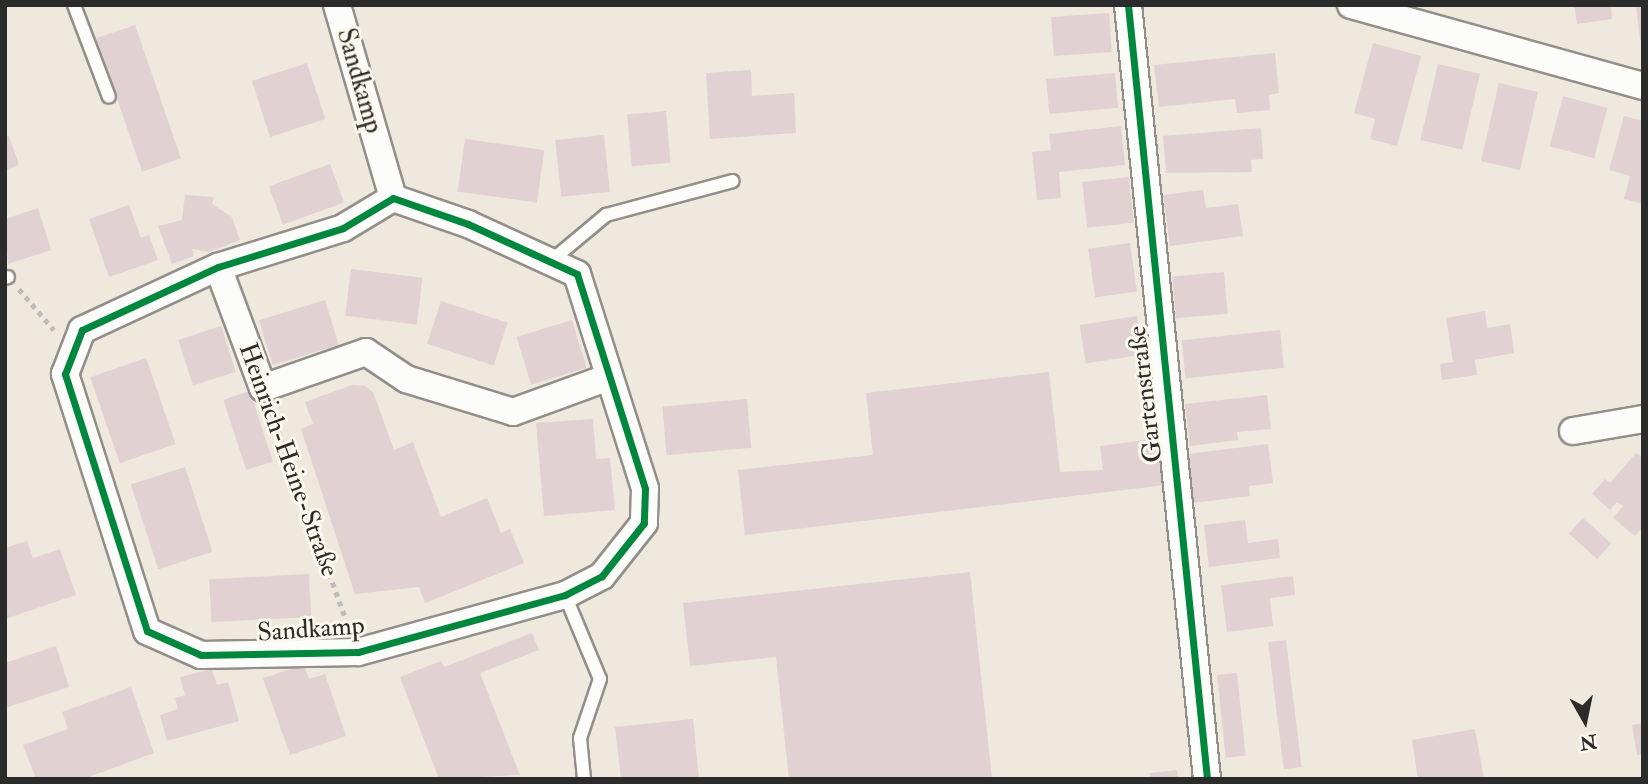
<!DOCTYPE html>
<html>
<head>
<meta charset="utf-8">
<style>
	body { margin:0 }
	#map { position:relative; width:1648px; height:784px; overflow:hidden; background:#eee8dd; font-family:"IM FELL Double Pica",serif }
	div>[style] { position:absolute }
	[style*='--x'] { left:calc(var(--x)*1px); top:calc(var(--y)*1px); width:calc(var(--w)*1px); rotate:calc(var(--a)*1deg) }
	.building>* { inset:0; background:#e2d1d3; transform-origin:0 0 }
	.path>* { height:4.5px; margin-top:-2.25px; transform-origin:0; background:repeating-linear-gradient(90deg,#bebdbb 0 5px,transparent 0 10px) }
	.roads { filter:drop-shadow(2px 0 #928f8a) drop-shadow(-2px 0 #928f8a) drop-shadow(0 2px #928f8a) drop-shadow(0 -2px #928f8a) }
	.service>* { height:12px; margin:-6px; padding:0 6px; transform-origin:6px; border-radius:6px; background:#fcfcfa }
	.minor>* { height:26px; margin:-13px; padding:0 13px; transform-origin:13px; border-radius:13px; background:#fcfcfa }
	.cycleway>* { height:7px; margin:-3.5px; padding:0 3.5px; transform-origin:3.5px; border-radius:3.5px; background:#00873e }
	span { translate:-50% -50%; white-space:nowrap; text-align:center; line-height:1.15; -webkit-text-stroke:6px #fbf7ec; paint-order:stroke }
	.street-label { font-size:26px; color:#2b2b2b }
	.frame { position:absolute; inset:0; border:7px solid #2b2b2b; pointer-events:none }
	.north { position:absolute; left:1550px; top:686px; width:70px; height:70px; -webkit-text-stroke:5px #fbf7ec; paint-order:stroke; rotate:171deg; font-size:19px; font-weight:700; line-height:28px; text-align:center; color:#2b2b2b }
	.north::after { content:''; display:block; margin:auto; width:24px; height:32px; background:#2b2b2b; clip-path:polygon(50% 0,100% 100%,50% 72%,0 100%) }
</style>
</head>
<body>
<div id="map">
	<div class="building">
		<div style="clip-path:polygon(1574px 5px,1611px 5px,1612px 19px,1577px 24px)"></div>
		<div style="clip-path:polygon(1636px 5px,1643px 5px,1643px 40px,1640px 40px)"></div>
		<div style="left:1109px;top:13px;width:39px;height:58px;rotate:86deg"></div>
		<div style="left:135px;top:25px;width:141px;height:41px;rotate:71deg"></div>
		<div style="clip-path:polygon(1373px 43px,1421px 56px,1397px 146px,1370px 139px,1375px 119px,1354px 113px)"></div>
		<div style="clip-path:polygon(1275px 53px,1279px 93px,1269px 95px,1270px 110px,1237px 113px,1235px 99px,1159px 107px,1154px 65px)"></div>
		<div style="left:307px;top:63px;width:59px;height:58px;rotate:72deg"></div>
		<div style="left:1438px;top:64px;width:43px;height:78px;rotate:13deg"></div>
		<div style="clip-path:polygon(751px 70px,752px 96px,794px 93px,796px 133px,710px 139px,706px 73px)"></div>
		<div style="left:1115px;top:73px;width:35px;height:69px;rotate:85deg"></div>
		<div style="left:1499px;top:83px;width:40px;height:80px;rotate:13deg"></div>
		<div style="left:1563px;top:96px;width:46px;height:52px;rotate:15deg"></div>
		<div style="left:666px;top:111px;width:52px;height:39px;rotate:85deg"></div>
		<div style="clip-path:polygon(1624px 116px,1643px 121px,1643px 204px,1624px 199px,1630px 176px,1609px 170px)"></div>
		<div style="clip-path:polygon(1121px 126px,1125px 165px,1059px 172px,1061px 198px,1037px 200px,1032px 152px,1051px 150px,1049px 134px)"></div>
		<div style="clip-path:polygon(1261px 128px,1263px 159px,1251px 160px,1252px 172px,1166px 173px,1163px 136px)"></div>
		<div style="left:604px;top:135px;width:57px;height:49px;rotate:84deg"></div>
		<div style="clip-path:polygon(9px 136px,19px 165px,5px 170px,5px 137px)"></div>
		<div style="left:465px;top:139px;width:80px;height:53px;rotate:8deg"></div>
		<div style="left:330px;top:164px;width:41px;height:65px;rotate:70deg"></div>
		<div style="left:1129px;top:177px;width:46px;height:47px;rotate:84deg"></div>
		<div style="clip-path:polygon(1203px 190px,1206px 208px,1238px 204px,1243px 236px,1170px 246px,1163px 195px)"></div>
		<div style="clip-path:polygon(185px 195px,214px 197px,212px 204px,232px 217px,240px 240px,209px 252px,192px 249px,194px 256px,172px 264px,158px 226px,182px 220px)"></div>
		<div style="clip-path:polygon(129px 205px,141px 238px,149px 235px,158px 260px,109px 277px,89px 219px)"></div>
		<div style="clip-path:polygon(38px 208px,51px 250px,8px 264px,5px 219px)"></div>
		<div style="left:1130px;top:243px;width:49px;height:42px;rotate:82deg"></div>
		<div style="left:351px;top:269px;width:72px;height:47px;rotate:7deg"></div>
		<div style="left:1224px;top:272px;width:42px;height:52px;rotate:85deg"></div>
		<div style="left:325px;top:300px;width:47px;height:69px;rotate:73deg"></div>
		<div style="left:441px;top:301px;width:70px;height:45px;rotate:18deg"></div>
		<div style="clip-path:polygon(1485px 311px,1487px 328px,1510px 324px,1514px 353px,1475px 360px,1477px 375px,1442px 380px,1440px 364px,1453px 362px,1446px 318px)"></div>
		<div style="left:1137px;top:316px;width:39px;height:58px;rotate:81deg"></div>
		<div style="left:572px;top:320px;width:50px;height:58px;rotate:73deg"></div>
		<div style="left:221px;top:326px;width:48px;height:45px;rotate:72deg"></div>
		<div style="left:1280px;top:330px;width:38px;height:99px;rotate:84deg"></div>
		<div style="left:146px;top:358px;width:91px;height:59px;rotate:71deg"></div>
		<div style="clip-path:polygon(1049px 372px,1060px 472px,1103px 470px,1100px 446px,1161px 438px,1166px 485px,745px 535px,738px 470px,873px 455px,866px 393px)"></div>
		<div style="clip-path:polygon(352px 385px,365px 386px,373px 392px,394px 450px,413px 442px,441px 517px,487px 498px,501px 533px,510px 529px,524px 563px,425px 603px,419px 587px,355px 594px,301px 429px,313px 424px,305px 402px)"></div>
		<div style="left:250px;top:391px;width:74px;height:28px;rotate:72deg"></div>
		<div style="clip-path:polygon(1267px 395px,1271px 429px,1237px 432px,1238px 440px,1190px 446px,1185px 404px)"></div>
		<div style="left:747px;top:399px;width:49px;height:85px;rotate:85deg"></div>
		<div style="clip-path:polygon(593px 419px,596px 459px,610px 458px,615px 510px,544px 516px,536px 423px)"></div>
		<div style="clip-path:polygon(1268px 444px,1273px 483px,1249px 486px,1250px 496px,1193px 503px,1187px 454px)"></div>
		<div style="clip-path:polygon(1636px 453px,1643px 458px,1643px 526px,1635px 536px,1613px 518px,1623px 506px,1617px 502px,1610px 510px,1592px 494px,1605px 479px,1610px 483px)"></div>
		<div style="left:185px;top:467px;width:89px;height:57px;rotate:72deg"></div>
		<div style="left:1583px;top:518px;width:38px;height:21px;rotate:42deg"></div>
		<div style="clip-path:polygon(1245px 520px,1248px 543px,1278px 539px,1280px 558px,1209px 567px,1204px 525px)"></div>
		<div style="clip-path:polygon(27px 541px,33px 558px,60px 549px,76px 595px,5px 619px,5px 548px)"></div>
		<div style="clip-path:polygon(970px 572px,992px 779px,789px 779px,776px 657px,690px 666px,683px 603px)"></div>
		<div style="left:309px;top:574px;width:43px;height:100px;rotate:87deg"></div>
		<div style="clip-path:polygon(1293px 576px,1295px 595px,1270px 598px,1273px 626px,1227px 632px,1221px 585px)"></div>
		<div style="clip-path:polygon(532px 633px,539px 650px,480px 673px,520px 775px,439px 779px,400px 677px,441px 661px,444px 667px)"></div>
		<div style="left:1286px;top:640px;width:128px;height:18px;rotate:83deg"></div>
		<div style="clip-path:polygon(56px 646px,69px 687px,5px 708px,5px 663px)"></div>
		<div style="clip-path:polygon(304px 665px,309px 679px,325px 674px,346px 736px,290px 755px,263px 678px)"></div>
		<div style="clip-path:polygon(212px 669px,217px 685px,228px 682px,239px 721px,167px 741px,160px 715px,178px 709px,175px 698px,185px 695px,180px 677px)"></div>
		<div style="left:1237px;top:673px;width:83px;height:20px;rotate:84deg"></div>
		<div style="clip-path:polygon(131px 687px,154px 753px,83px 779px,36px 779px,23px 745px,68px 729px,62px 712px)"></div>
		<div style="clip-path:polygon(693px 719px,699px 779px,621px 779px,615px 727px)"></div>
		<div style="clip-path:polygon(1643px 723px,1643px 754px,1637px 755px,1632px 725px)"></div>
		<div style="clip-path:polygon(1475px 729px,1484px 779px,1418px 779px,1412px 740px)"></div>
		<div style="clip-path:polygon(1177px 770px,1178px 779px,1151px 779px,1150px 773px)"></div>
	</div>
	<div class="path">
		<div style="--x:19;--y:289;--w:54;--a:49.5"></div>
		<div style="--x:272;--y:413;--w:225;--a:70.3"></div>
	</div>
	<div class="roads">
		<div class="service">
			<div style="--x:74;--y:5;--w:98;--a:69.2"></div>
			<div style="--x:551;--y:261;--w:72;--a:-39.9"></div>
			<div style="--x:606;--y:215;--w:131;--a:-15"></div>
			<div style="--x:5;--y:278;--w:3;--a:-18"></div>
			<div style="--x:565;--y:595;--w:91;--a:67.4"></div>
			<div style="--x:600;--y:679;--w:62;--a:108.7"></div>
			<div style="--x:580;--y:738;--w:41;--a:84.4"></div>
		</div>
		<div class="minor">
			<div style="--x:337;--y:5;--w:201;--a:73.8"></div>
			<div style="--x:1128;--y:5;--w:778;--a:84.17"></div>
			<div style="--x:1351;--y:5;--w:303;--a:15.5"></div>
			<div style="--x:393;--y:198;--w:79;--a:19.1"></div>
			<div style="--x:468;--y:224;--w:120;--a:24.6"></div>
			<div style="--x:577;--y:274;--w:225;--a:72.4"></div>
			<div style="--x:645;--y:489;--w:34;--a:92"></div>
			<div style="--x:644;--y:523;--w:68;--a:128.4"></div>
			<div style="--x:602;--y:576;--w:42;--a:152.8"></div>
			<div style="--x:565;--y:595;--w:215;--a:164.6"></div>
			<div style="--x:358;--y:652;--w:157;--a:178.9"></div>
			<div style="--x:201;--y:655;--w:59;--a:-156"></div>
			<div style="--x:147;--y:631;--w:270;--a:-107.7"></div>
			<div style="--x:65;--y:374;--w:47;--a:-68.9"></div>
			<div style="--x:82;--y:330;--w:150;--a:-24.9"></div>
			<div style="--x:218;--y:267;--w:131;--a:-17.3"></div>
			<div style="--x:343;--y:228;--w:58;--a:-31"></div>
			<div style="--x:218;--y:267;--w:129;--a:69.6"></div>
			<div style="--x:263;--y:388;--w:109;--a:-19.3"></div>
			<div style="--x:366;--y:352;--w:48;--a:34"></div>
			<div style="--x:406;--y:379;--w:112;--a:17.1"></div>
			<div style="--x:513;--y:412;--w:102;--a:-20"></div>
			<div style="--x:1573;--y:431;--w:71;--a:-9.7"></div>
		</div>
	</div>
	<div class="cycleway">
		<div style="--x:1128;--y:5;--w:778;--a:84.17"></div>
		<div style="--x:393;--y:198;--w:79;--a:19.1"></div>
		<div style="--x:468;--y:224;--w:120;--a:24.6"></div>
		<div style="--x:577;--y:274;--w:225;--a:72.4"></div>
		<div style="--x:645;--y:489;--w:34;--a:92"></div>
		<div style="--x:644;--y:523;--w:68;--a:128.4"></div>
		<div style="--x:602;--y:576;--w:42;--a:152.8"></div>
		<div style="--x:565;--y:595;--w:215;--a:164.6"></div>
		<div style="--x:358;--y:652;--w:157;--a:178.9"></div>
		<div style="--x:201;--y:655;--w:59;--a:-156"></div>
		<div style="--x:147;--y:631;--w:270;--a:-107.7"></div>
		<div style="--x:65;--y:374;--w:47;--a:-68.9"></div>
		<div style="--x:82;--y:330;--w:150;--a:-24.9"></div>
		<div style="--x:218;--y:267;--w:131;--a:-17.3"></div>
		<div style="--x:343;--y:228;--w:58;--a:-31"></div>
	</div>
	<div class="street-label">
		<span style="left:359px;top:81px;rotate:74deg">Sandkamp</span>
		<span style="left:1146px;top:394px;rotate:-97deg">Gartenstraße</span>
		<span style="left:288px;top:460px;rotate:70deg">Heinrich-Heine-Straße</span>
		<span style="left:311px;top:630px;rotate:-4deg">Sandkamp</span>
	</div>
	<div class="frame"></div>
	<div class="north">N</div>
</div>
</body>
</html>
